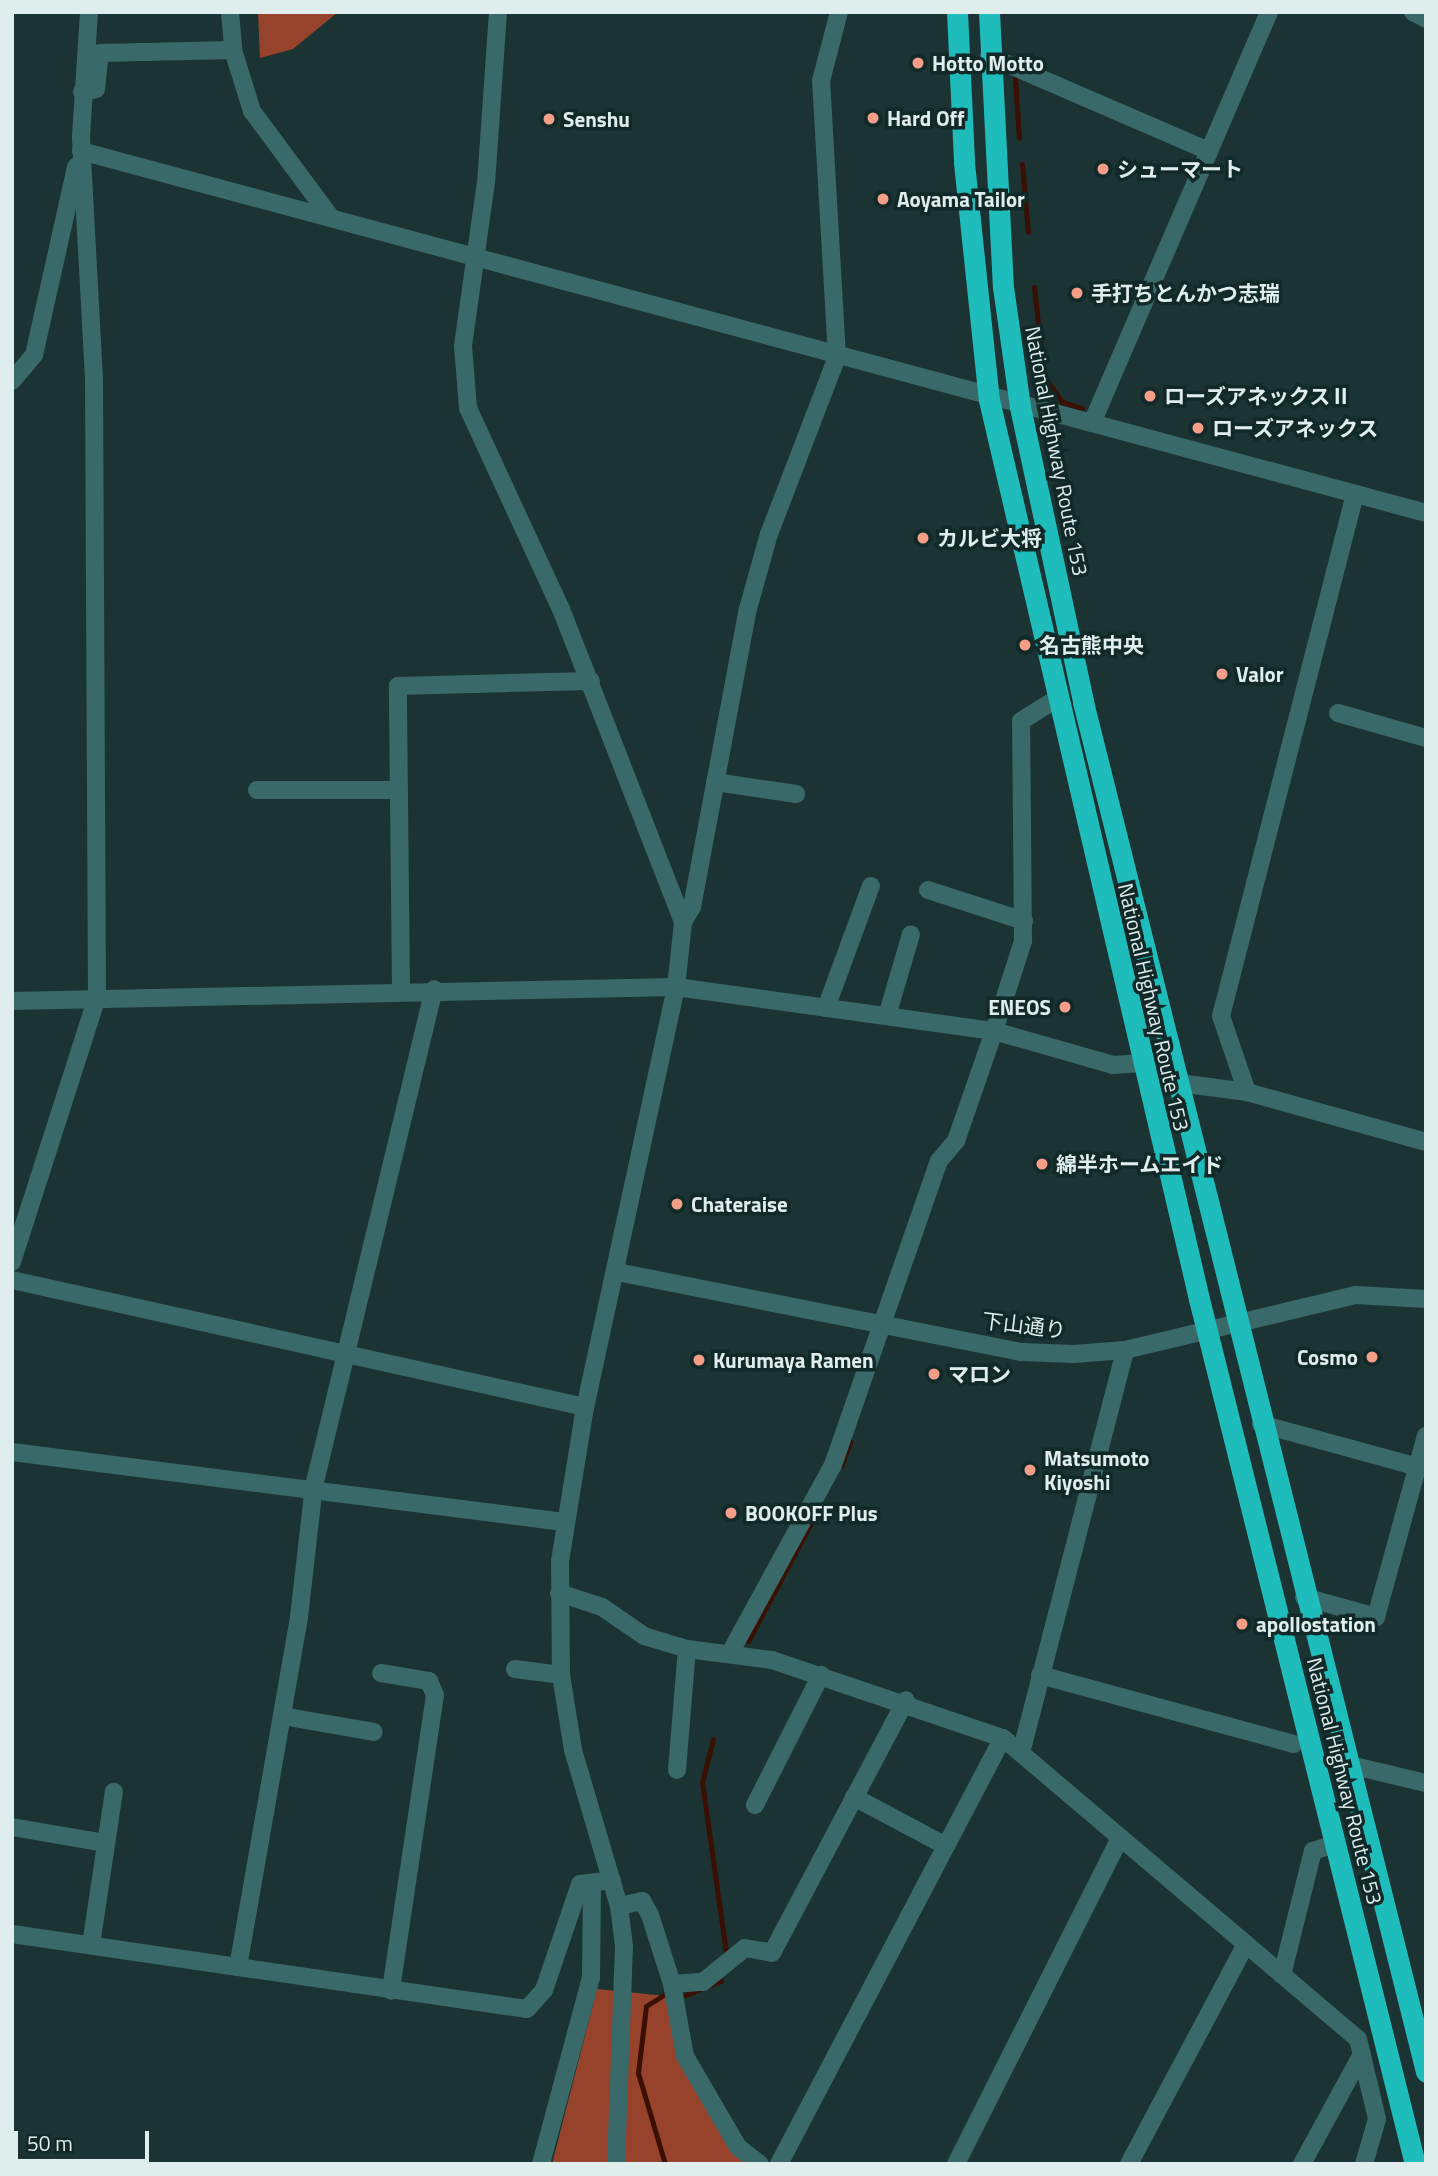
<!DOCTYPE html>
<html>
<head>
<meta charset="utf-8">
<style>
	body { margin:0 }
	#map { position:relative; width:1438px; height:2176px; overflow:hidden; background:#1b3332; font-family:"Titillium Web","Noto Sans JP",sans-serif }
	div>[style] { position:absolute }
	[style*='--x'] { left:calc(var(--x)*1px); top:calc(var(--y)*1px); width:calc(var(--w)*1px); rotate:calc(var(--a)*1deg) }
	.forest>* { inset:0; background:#97432c }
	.stream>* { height:5px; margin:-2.5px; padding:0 2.5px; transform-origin:2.5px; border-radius:2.5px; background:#3a0f04 }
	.minor>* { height:18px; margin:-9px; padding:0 9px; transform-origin:9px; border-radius:9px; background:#396a69 }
	.highway>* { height:21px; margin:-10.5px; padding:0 10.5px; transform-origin:10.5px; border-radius:10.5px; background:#1ebcba }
	.dots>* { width:19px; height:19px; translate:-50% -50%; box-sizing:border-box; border:4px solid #112928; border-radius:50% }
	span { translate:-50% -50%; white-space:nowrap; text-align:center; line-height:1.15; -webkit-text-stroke:7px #112928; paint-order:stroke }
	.poi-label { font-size:21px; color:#dfeded; font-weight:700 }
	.left { translate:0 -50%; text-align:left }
	.right { translate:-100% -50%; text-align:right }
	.street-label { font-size:21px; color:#dfeded }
	.frame { position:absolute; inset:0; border:14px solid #dfeded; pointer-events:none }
	.scale { position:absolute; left:14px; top:2131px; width:135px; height:32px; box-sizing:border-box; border:4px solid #dfeded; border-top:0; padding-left:9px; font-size:21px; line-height:24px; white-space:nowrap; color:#dfeded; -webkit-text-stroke:5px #112928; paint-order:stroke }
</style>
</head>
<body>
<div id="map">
	<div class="forest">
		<div style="clip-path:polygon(258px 12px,338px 12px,293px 49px,260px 58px)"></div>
		<div style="clip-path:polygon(597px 1989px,676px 1997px,685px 2056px,760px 2164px,552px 2164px)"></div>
	</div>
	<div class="stream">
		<div style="--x:1015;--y:78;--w:60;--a:86.2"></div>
		<div style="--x:1022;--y:164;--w:68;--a:85"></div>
		<div style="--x:1034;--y:287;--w:91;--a:83.7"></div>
		<div style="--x:1044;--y:377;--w:31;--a:54"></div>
		<div style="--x:1062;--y:402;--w:21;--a:17"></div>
		<div style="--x:841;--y:1466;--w:26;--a:-69"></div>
		<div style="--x:748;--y:1641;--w:136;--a:-61.9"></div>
		<div style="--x:713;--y:1739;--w:44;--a:104.3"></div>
		<div style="--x:702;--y:1782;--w:172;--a:82"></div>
		<div style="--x:686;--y:1995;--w:38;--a:-22"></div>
		<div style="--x:665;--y:2164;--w:95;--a:-106.5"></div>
		<div style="--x:638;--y:2073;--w:67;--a:-83.2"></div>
		<div style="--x:646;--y:2006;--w:25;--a:-32"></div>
	</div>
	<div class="minor">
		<div style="--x:230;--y:12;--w:38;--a:85"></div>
		<div style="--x:233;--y:50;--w:64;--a:72.7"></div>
		<div style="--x:252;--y:111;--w:129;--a:53.5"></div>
		<div style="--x:498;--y:12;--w:170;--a:94"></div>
		<div style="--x:486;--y:182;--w:166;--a:98"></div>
		<div style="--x:463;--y:346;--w:62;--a:85.4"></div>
		<div style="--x:468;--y:408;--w:221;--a:65.2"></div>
		<div style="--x:561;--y:609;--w:336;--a:68.7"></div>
		<div style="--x:683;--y:922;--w:65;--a:96.1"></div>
		<div style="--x:676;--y:987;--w:430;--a:102.2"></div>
		<div style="--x:585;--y:1407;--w:156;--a:99.2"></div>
		<div style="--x:560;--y:1561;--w:114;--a:89.5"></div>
		<div style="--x:561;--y:1675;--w:76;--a:80.9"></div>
		<div style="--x:573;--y:1750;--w:163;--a:73.6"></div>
		<div style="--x:619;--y:1906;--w:40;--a:82.9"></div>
		<div style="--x:624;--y:1946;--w:218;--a:92.1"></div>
		<div style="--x:1413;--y:12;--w:15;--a:28"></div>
		<div style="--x:989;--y:56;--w:240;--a:23.4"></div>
		<div style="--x:82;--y:92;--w:14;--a:-12"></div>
		<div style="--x:96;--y:89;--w:36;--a:-84"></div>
		<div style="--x:100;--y:53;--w:133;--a:-1.3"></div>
		<div style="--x:81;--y:151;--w:1393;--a:15.06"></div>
		<div style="--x:12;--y:381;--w:34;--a:-50"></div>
		<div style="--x:34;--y:355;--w:193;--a:-77.4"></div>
		<div style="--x:1092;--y:423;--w:447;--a:-66.7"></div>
		<div style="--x:1338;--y:713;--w:91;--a:15.9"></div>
		<div style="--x:715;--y:782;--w:82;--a:8.4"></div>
		<div style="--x:257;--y:790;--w:142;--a:0"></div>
		<div style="--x:928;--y:890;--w:101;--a:17.9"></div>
		<div style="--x:683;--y:922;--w:17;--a:-59"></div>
		<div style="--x:692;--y:907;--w:303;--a:-79.4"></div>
		<div style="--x:748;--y:609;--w:78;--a:-74.4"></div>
		<div style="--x:769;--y:534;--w:190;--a:-69"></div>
		<div style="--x:837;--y:357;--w:276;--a:-93.3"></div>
		<div style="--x:821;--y:81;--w:71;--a:-75.4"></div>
		<div style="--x:401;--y:990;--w:304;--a:-90.6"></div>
		<div style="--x:398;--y:686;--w:193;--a:-1.5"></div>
		<div style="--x:12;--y:1001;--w:664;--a:-1.21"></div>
		<div style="--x:676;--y:987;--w:321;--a:7.9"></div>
		<div style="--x:994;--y:1031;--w:124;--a:15.9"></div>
		<div style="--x:1113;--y:1065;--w:30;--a:-4"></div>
		<div style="--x:826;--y:1008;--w:130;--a:-69.8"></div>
		<div style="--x:887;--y:1016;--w:85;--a:-73.7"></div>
		<div style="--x:1179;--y:1083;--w:69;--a:7.5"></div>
		<div style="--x:1247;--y:1092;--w:186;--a:15.6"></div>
		<div style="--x:1247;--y:1092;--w:80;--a:-108.9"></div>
		<div style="--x:1221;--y:1016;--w:539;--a:-75.6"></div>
		<div style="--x:12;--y:1262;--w:278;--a:-72.2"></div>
		<div style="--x:97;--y:997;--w:618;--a:-90.28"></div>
		<div style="--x:94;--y:379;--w:243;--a:-93.1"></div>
		<div style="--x:81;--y:136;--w:124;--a:-86.3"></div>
		<div style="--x:617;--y:1272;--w:413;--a:11.2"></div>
		<div style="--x:1022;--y:1352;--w:52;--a:2.2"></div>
		<div style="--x:1074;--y:1354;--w:51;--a:-4.5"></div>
		<div style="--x:1125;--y:1350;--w:237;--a:-13.4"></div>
		<div style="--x:1356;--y:1295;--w:70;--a:3.3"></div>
		<div style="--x:12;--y:1280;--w:587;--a:12.5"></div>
		<div style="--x:1261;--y:1424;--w:171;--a:15.3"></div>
		<div style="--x:12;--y:1452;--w:556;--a:7.23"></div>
		<div style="--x:559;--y:1593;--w:45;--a:18"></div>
		<div style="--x:602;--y:1607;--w:51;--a:34.6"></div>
		<div style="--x:644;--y:1636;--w:45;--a:16.8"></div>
		<div style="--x:687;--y:1649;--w:86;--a:7.4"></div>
		<div style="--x:772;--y:1660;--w:244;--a:18.7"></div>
		<div style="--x:1003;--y:1738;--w:465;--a:40.3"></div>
		<div style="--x:1358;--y:2039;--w:82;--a:76.6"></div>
		<div style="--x:1377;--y:2119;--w:47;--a:106.1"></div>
		<div style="--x:1304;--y:1597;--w:75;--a:15.5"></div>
		<div style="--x:1376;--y:1617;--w:188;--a:-74.6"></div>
		<div style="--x:730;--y:1653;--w:214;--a:-61.3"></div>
		<div style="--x:833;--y:1465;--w:322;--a:-70.8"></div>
		<div style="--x:939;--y:1161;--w:26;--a:-50"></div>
		<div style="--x:956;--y:1141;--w:116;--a:-70.9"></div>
		<div style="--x:994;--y:1031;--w:95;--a:-72.1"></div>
		<div style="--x:1023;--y:941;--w:220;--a:-90.5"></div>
		<div style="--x:1021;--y:721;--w:40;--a:-32"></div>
		<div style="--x:515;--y:1669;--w:46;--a:7.4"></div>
		<div style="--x:381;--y:1673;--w:49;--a:9.5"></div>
		<div style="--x:429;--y:1681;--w:15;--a:67"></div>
		<div style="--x:435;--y:1695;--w:299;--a:98.5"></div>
		<div style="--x:1040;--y:1675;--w:263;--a:15.2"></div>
		<div style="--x:282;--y:1716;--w:93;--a:9.9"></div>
		<div style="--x:1021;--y:1753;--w:416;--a:-75.5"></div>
		<div style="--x:1346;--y:1764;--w:82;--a:13.4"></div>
		<div style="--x:677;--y:1770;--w:121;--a:-85.3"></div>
		<div style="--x:854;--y:1797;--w:104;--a:28"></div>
		<div style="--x:755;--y:1805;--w:146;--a:-63.1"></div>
		<div style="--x:12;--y:1827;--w:95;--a:9.7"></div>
		<div style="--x:619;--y:1906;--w:24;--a:-12"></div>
		<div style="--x:642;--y:1901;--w:16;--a:60"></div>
		<div style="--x:650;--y:1915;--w:72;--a:72.3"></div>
		<div style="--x:672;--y:1984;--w:73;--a:79.8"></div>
		<div style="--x:685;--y:2056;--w:105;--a:59.8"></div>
		<div style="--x:738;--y:2147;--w:28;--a:38"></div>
		<div style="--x:12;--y:1934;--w:520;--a:8.29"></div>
		<div style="--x:527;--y:2009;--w:25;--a:-48"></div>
		<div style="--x:544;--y:1990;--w:112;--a:-71.2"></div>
		<div style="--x:580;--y:1884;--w:32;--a:-7"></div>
		<div style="--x:91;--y:1945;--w:155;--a:-81.5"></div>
		<div style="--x:238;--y:1967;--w:355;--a:-80.1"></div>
		<div style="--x:299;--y:1617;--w:132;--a:-83.5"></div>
		<div style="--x:314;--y:1486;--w:511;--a:-76.43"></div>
		<div style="--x:1282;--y:1975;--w:128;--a:-76"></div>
		<div style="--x:1313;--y:1851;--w:23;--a:-18"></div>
		<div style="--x:672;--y:1984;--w:31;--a:-4"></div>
		<div style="--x:703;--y:1982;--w:54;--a:-39"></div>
		<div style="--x:745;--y:1948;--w:27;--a:10"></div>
		<div style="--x:772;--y:1953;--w:286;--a:-62.1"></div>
		<div style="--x:541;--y:2164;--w:193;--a:-75"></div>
		<div style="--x:591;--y:1978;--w:94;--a:-89.4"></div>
		<div style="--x:779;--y:2164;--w:481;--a:-62.3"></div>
		<div style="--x:956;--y:2164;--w:365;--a:-63.3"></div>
		<div style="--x:1129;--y:2164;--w:249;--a:-62"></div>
		<div style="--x:1302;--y:2164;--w:125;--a:-61.4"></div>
	</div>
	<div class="highway">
		<div style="--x:957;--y:12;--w:151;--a:87.3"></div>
		<div style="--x:964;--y:163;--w:238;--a:84"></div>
		<div style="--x:989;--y:400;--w:923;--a:76.85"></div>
		<div style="--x:1199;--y:1299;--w:892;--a:75.98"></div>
		<div style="--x:989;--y:12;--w:275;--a:87.1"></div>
		<div style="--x:1003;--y:287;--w:121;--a:81.9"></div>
		<div style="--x:1020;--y:407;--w:302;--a:77.9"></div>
		<div style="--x:1083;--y:702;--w:1412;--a:75.94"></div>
	</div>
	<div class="dots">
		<div style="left:918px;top:63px;background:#f49e87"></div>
		<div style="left:873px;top:118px;background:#f49e87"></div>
		<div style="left:549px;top:119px;background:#f49e87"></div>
		<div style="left:1103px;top:169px;background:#f49e87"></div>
		<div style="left:883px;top:199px;background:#f49e87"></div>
		<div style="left:1077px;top:293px;background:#f49e87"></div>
		<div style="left:1150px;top:396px;background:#f49e87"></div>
		<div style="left:1198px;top:428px;background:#f49e87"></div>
		<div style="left:923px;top:538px;background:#f49e87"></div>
		<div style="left:1025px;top:645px;background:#f49e87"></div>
		<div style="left:1222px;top:674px;background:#f49e87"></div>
		<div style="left:1065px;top:1007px;background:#f49e87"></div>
		<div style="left:1042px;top:1164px;background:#f49e87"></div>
		<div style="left:677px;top:1204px;background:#f49e87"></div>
		<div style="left:1372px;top:1357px;background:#f49e87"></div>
		<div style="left:699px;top:1360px;background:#f49e87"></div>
		<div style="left:934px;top:1374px;background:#f49e87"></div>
		<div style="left:1030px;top:1470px;background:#f49e87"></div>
		<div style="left:731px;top:1513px;background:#f49e87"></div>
		<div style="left:1242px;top:1624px;background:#f49e87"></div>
	</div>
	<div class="poi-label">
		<span class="left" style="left:932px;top:63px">Hotto Motto</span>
		<span class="left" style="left:887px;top:118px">Hard Off</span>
		<span class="left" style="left:563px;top:119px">Senshu</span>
		<span class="left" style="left:1117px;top:169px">シューマート</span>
		<span class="left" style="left:897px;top:199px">Aoyama Tailor</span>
		<span class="left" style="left:1091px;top:293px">手打ちとんかつ志瑞</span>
		<span class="left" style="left:1164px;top:396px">ローズアネックスⅡ</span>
		<span class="left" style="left:1212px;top:428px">ローズアネックス</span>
		<span class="left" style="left:937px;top:538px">カルビ大将</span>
		<span class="left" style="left:1039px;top:645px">名古熊中央</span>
		<span class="left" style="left:1236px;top:674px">Valor</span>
		<span class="right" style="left:1051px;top:1007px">ENEOS</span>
		<span class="left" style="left:1056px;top:1164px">綿半ホームエイド</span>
		<span class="left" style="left:691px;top:1204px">Chateraise</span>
		<span class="right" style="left:1358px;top:1357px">Cosmo</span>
		<span class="left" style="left:713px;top:1360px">Kurumaya Ramen</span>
		<span class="left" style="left:948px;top:1374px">マロン</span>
		<span class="left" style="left:1044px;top:1470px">Matsumoto<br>Kiyoshi</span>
		<span class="left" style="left:745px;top:1513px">BOOKOFF Plus</span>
		<span class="left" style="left:1256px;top:1624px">apollostation</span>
	</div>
	<div class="street-label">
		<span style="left:1057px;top:451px;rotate:79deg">National Highway Route 153</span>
		<span style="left:1154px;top:1007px;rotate:77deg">National Highway Route 153</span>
		<span style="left:1024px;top:1325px;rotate:7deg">下山通り</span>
		<span style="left:1345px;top:1781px;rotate:76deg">National Highway Route 153</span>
	</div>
	<div class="frame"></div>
	<div class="scale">50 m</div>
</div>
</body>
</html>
